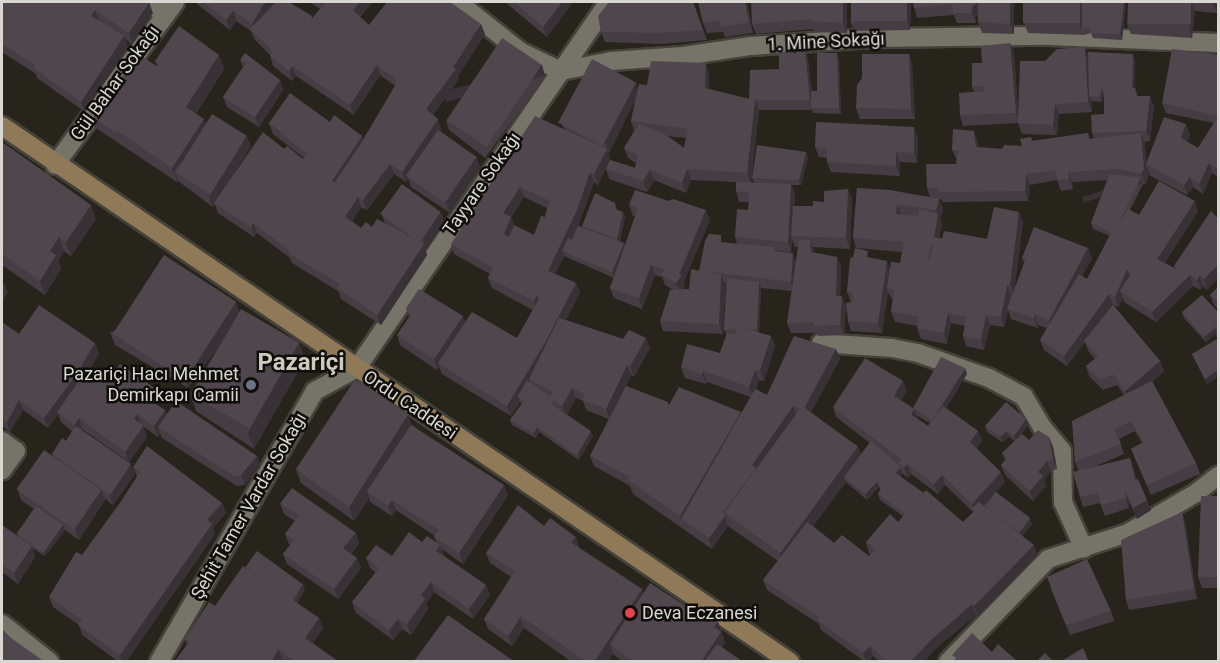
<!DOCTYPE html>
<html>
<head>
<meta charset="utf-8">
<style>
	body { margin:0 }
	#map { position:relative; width:1220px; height:663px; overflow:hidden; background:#27251b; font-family:Roboto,sans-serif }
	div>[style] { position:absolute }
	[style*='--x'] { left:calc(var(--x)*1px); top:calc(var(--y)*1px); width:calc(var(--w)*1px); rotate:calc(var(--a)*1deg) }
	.roads { filter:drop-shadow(2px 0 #44423b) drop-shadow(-2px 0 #44423b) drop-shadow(0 2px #44423b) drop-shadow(0 -2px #44423b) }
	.street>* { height:18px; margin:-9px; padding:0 9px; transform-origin:9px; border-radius:9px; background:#767368 }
	.secondary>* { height:18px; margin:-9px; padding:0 9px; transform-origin:9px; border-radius:9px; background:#907957 }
	.wall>* { inset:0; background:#453d43 }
	.shaded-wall>* { inset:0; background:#383237; transform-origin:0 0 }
	.building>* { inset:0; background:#50474e; transform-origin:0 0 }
	.dots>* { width:16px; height:16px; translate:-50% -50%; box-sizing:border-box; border:3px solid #0f0e0a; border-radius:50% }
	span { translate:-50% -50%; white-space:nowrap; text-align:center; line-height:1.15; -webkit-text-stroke:5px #0f0e0a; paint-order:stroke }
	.street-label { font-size:18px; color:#d8d7d1 }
	.poi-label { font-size:18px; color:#d8d7d1 }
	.right { translate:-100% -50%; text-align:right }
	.left { translate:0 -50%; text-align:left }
	.district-label { font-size:24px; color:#cdcbbe; font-weight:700 }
	.frame { position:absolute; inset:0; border:3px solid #d8d7d1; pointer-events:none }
</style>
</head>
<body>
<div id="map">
	<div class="roads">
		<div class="street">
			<div style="--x:145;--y:2;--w:24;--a:30"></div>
			<div style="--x:458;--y:2;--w:80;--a:38.4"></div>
			<div style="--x:521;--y:52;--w:44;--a:25.4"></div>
			<div style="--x:561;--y:71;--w:51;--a:-11.3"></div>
			<div style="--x:611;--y:61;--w:72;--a:-4"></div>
			<div style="--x:683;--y:56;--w:69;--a:-8.4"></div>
			<div style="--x:751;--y:46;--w:123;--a:-3.7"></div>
			<div style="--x:874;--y:38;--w:175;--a:-0.7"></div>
			<div style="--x:1049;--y:36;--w:169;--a:2.4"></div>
			<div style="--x:55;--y:165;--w:202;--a:-53.6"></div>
			<div style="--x:821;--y:343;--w:71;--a:4"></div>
			<div style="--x:892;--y:348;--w:26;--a:11"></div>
			<div style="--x:918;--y:353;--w:75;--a:19.4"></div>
			<div style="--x:989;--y:378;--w:40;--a:28"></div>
			<div style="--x:1024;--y:397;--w:35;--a:59"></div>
			<div style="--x:1042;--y:427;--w:31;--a:50"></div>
			<div style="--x:1062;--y:451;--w:51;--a:88.9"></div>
			<div style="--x:1063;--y:502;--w:51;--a:65.9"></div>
			<div style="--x:2;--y:441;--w:17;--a:36"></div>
			<div style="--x:16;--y:451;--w:24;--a:126"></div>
			<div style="--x:2;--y:624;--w:61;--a:38.4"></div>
			<div style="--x:159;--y:662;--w:313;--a:-60.1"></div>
			<div style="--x:315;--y:391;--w:48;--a:-28.7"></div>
			<div style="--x:357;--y:368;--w:444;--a:-55.5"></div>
			<div style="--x:948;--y:662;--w:144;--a:-45.8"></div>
			<div style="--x:1048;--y:559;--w:84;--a:-18"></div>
			<div style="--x:1128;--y:533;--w:79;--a:-30.5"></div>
			<div style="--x:1196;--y:493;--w:28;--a:-38"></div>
		</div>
		<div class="secondary">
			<div style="--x:2;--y:126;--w:953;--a:34.22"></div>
		</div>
	</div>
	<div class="wall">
		<div style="clip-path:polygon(2px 2px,153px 13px,132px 44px,125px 39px,128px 47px,85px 112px,37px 78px,36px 74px,2px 52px)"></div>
		<div style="clip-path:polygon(196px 2px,275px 2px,273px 4px,312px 18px,320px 9px,310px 2px,373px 2px,360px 17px,369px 25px,485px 34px,458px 76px,459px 79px,433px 115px,441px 129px,440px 131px,476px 157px,480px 167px,450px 213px,411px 187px,408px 179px,406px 182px,394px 174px,367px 210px,361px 207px,352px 221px,361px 228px,372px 227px,385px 223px,382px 215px,445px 222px,426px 250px,425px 249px,427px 255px,381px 325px,341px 299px,338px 291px,292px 263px,290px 258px,257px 233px,254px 237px,218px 213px,215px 205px,213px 207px,178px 181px,177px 182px,96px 128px,93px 118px,157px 66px,155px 61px,224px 69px,196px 114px,206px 123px,251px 146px,235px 172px,284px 149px,303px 159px,304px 158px,273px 134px,269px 123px,330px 122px,362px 136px,363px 140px,395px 86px,380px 75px,354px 115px,296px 76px,292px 81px,273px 66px,270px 55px,254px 39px,251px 31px,236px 21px,230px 30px,197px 4px)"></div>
		<div style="clip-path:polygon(505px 2px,573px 2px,547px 37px)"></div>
		<div style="clip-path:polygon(693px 2px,707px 40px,661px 44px,605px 42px,601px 32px)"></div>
		<div style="clip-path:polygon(747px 2px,753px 33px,725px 37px,723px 32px,707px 33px,703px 23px)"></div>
		<div style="clip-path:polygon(847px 2px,847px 33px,814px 32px,813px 29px,756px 34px,752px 24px)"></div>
		<div style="clip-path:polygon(911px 2px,910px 30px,854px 31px,850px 21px)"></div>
		<div style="clip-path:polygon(913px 2px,1014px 2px,1014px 34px,982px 33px,978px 22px,978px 15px,975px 17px,976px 23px,957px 23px,954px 15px,917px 18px)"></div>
		<div style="clip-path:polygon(1023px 2px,1126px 2px,1122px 40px,1093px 38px,1091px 33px,1084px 35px,1028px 33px,1024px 23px)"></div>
		<div style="clip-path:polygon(1128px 2px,1218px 2px,1217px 13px,1195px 11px,1192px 38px,1131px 34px,1127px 24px)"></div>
		<div style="clip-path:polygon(evenodd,1010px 43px,1014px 53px,1018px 110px,1045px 61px,1089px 56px,1135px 60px,1134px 88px,1135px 88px,1138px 96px,1154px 106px,1150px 141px,1144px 142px,1146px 163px,1190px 134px,1187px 142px,1198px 148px,1214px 123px,1166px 113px,1162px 103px,1218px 55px,1218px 177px,1212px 173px,1203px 194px,1193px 187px,1187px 195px,1149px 175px,1147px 167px,1148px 179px,1145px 184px,1143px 184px,1130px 210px,1139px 215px,1198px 211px,1165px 263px,1175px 268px,1174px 266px,1211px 211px,1207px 290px,1203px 286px,1201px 290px,1193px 286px,1156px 322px,1124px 302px,1123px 298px,1118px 307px,1113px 305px,1160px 361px,1164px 371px,1152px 382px,1196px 463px,1200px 474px,1151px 495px,1131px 449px,1142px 443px,1135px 431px,1119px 439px,1124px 454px,1094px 467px,1130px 458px,1136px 480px,1147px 500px,1151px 510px,1137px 519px,1129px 501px,1129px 508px,1105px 516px,1100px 503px,1083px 507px,1080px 497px,1078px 470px,1075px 462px,1124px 395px,1117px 385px,1103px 390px,1089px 376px,1086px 366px,1095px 359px,1088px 351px,1085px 342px,1067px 366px,1044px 350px,1040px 340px,1047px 328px,1038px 325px,1038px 328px,1011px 319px,1008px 310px,1004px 327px,990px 325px,984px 350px,966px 346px,963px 336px,965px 326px,951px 323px,947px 344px,921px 339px,917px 328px,918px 326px,895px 322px,891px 312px,893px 299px,891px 298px,888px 292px,882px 333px,851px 331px,848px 321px,851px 302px,847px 292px,871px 258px,890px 268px,900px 263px,902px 252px,856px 248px,853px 238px,857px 188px,930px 197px,927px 188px,956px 164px,957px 160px,952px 150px,978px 142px,979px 147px,1002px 149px,1022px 146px,1031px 137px,1032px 141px,1088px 133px,1090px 139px,1094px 138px,1092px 133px,1104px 114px,1104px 94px,1102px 102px,1091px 101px,1092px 112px,1059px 114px,1057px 135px,1022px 134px,1018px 123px,963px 126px,960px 115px,974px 92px,972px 87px,982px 63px,1010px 43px,1057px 180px,1061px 191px,1073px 189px,1072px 182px,1107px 180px,1091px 223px,1093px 229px,1110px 236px,1087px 279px,1082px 276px,1092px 258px,1022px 258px,1024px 263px,1014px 290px,1023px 222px,987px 239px,939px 238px,942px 224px,940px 219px,943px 209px,939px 199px,941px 199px,943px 202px,1028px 201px,1030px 185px,1057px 180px)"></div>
		<div style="clip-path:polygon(evenodd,805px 50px,808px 60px,812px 91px,817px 91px,837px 53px,839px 59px,841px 114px,813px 113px,812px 110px,759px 110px,751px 183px,754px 183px,752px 178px,806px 152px,808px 157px,801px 185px,791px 185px,795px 195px,794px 206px,813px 206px,824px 202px,848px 189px,852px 199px,850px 249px,813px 247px,814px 253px,837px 257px,841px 267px,840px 296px,846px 306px,844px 335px,818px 336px,817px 333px,791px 333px,787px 323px,792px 291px,761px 288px,759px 333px,771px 336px,775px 346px,764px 381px,759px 380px,756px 389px,767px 395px,836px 349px,840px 359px,811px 412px,861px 454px,870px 443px,836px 417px,833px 407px,907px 391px,901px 400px,913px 408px,967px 374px,946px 408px,978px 431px,982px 441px,976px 448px,1005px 482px,996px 492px,1032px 524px,1022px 536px,1037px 555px,978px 616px,976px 615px,934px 650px,924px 662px,880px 662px,873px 656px,868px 662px,865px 662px,821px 630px,819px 624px,767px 590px,763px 580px,778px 561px,728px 526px,712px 549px,633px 494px,630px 486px,594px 466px,590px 456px,609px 419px,586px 410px,583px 401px,576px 398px,567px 415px,593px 436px,579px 460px,539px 432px,536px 438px,512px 425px,510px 420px,522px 404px,520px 402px,511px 416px,442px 374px,439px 367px,437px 370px,400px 345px,397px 335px,409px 317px,406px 308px,463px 316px,465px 322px,517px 338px,533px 310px,492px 288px,488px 278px,490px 274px,454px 254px,451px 244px,564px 129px,562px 124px,638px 88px,709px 73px,709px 89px,749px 99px,779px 69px,805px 50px,635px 100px,631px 121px,634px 131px,624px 148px,628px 158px,636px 163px,635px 168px,610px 160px,608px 152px,609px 153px,635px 100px,805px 50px,667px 136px,686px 138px,684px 148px,667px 136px,805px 50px,607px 166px,606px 169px,609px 179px,647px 192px,654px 180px,686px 193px,691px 180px,736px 182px,736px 191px,739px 202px,749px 202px,748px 210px,735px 237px,737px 243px,699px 271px,689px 289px,683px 289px,685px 285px,684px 281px,710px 220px,629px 205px,633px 216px,635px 216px,625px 246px,620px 242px,625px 217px,617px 210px,615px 203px,582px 226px,583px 227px,578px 226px,594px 182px,598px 185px,607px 166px,805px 50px,524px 197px,547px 208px,545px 217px,534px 235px,514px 225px,511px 217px,524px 197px,805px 50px,792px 239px,795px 247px,798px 247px,796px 262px,775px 251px,791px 252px,792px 239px,805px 50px,564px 256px,614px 278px,610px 288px,614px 298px,642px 309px,655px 275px,662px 277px,665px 285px,673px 290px,660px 321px,663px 331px,723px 334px,725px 285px,724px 283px,726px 283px,724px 330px,727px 335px,720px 353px,681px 367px,685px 378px,706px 384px,707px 382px,751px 397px,741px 414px,741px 412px,669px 404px,626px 386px,631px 375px,634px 377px,650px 348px,646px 338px,623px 339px,566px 320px,580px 293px,576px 283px,555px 274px,564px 256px,805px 50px,916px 415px,930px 423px,928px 426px,918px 419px,916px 415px,805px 50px,902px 473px,908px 478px,911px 474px,938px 494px,945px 485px,973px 512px,963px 522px,900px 476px,902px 473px,805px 50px,846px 482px,867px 500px,879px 487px,881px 489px,878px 494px,880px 500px,903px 516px,898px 522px,866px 542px,869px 553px,871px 554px,869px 556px,834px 543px,813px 526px,846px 482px)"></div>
		<div style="clip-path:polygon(909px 54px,912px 64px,915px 119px,860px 119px,856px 108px)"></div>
		<div style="clip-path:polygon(240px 60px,280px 80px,283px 90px,259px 127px,227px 107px,223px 97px,243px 67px)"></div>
		<div style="clip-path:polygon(542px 65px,545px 76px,485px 158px,449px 130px,446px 120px)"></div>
		<div style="clip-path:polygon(918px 138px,917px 163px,900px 162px,900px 176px,831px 172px,827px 162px,827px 158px,819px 157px,815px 147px)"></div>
		<div style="clip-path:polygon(2px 142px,96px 219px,71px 256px,64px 251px,58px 261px,61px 269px,45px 295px,2px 265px)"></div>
		<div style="clip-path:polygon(1218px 287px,1218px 309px,1214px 305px,1210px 295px)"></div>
		<div style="clip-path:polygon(236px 302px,239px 313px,299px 343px,305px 359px,254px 449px,196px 411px,190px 394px,221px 343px,188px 388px,115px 345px,110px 332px)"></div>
		<div style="clip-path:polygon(1182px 312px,1218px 312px,1218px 377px,1207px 384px,1192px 354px,1218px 341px,1216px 334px,1206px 342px,1184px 318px)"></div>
		<div style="clip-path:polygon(2px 322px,19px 334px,95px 343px,99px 354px,88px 372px,97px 379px,111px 376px,156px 389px,160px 400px,156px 405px,165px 410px,167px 415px,257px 456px,260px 466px,245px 485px,237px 486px,162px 438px,160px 433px,158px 437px,141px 425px,143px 426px,147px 437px,129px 462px,82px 429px,81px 430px,135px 474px,113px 505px,104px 498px,105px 500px,79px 540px,65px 530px,45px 556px,32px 548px,35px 557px,18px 584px,2px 572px,2px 526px,19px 538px,18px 535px,34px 509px,21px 500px,18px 490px,53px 457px,52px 454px,66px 441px,72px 431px,61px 422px,58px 414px,48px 428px,23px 410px,10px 432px,2px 426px)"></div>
		<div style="clip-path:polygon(1026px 419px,1028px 425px,1019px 437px,1029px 440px,1049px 437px,1053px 447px,1057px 469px,1051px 471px,1044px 480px,1046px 486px,1033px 501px,1005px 475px,1001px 465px,1005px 460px,1002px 453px,1015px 441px,1009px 437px,1002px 442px,987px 432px,985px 426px)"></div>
		<div style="clip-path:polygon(412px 425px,508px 495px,463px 564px,442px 549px,444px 556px,486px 585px,490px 595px,473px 619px,434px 592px,426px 603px,428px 609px,411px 635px,402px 629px,393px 640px,356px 613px,352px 602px,376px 573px,370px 568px,366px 558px,392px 556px,422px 542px,437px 543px,434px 537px,435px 536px,396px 510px,392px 516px,370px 502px,369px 498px,354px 521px,301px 483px,296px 469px)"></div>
		<div style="clip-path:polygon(133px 467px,222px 503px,226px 513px,213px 528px,215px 534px,126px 662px,119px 662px,82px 635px,79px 625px,53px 607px,49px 597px,82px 555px,120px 503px,137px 477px)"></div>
		<div style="clip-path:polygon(1218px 496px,1218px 588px,1202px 588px,1198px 577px)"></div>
		<div style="clip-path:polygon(280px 504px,359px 543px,351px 554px,357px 558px,361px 568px,338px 599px,287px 564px,283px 554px,290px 545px,289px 544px,285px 534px,295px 521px,284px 514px)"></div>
		<div style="clip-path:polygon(1182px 512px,1185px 522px,1197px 599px,1129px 610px,1126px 600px)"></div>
		<div style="clip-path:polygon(544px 526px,579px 547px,579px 548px,642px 589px,643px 593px,692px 610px,718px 622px,725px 642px,722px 647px,743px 662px,623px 662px,613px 654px,608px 662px,572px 662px,524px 628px,512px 646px,488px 629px,484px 619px,511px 577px,490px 563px,486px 553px)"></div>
		<div style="clip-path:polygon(1050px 587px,1111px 611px,1114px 621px,1070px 635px)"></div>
		<div style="clip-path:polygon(305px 589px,297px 603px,319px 618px,323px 628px,313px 643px,339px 662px,286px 662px,282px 659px,187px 645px,185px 639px,215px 606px)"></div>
	</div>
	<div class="shaded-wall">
		<div style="clip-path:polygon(149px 2px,153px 13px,132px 44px,129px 33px)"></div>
		<div style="clip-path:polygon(265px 2px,275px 2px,255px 34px,252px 24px)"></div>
		<div style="clip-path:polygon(360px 2px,373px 2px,356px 20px,353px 10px)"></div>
		<div style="clip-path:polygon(562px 2px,573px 2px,547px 37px,543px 27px)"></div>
		<div style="clip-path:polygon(745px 2px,747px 2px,753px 33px,749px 22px)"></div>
		<div style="clip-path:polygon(843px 2px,847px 2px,847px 33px,843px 23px)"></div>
		<div style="clip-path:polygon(907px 2px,911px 2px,910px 30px,907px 20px)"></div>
		<div style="clip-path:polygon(978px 2px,982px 12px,975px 17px,976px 23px,972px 13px,972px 7px)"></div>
		<div style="clip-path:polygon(1010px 2px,1014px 2px,1014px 34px,1010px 24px)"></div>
		<div style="clip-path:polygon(1080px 2px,1084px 2px,1082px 30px,1080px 25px)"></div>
		<div style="clip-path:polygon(1124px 2px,1126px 2px,1122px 40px,1120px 34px)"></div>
		<div style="clip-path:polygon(1191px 2px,1195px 11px,1192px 38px,1189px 27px)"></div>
		<div style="clip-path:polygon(1213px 2px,1218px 2px,1217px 13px,1213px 3px)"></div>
		<div style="clip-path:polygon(95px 10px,98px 20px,91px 16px)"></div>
		<div style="clip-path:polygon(233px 11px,236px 21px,230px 30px,226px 20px)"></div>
		<div style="clip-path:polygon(481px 24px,485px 34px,458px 76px,459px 79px,430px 119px,426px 109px)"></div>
		<div style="clip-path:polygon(124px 36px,128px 47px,85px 112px,81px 102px)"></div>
		<div style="clip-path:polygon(1010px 43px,1014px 53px,1019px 123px,1016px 113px)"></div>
		<div style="clip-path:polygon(1085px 47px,1089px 57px,1089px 96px,1091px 101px,1092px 112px,1088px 102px)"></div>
		<div style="clip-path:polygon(805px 50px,808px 60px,814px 110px,810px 100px)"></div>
		<div style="clip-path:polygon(837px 53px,839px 59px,841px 114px,839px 108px)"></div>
		<div style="clip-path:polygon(909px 54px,912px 64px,915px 119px,911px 109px)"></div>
		<div style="clip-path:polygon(1133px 54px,1135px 60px,1134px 94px,1132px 88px)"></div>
		<div style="clip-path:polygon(219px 55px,224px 69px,191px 121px,186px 107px)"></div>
		<div style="clip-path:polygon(706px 63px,709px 73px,709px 99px,705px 88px)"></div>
		<div style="clip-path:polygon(377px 65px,380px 75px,354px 115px,350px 105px)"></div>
		<div style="left:542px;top:65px;width:11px;height:102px;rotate:75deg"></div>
		<div style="clip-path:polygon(292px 66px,296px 76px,292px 81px,289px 71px)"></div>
		<div style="clip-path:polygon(280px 80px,283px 90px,259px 127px,255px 117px)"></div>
		<div style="clip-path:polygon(636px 82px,639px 92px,609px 153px,605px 142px)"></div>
		<div style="clip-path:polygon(1101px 89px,1103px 94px,1102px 102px,1100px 97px)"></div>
		<div style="clip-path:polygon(1150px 96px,1154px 106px,1150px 141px,1146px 131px)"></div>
		<div style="clip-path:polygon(755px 100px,759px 110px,751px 183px,747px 173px)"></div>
		<div style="clip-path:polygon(1055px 104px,1059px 114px,1057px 135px,1053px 125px)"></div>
		<div style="clip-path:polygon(204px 119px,209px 133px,174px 171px,178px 181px,177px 182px,172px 168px)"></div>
		<div style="clip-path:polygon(438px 119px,441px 129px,409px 178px,407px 177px,408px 179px,406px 182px,402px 172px)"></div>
		<div style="clip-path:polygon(1186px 124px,1190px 134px,1185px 148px,1181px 138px)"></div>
		<div style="clip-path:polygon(914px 127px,918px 138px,917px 163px,914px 153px)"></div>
		<div style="clip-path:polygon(974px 131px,978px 142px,980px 157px,976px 147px)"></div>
		<div style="clip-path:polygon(1141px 133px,1145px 143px,1147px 165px,1146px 164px,1148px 179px,1145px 184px,1141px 174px)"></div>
		<div style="clip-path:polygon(247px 136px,251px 146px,215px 204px,214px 203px,215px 205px,213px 207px,209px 197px)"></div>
		<div style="clip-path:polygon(362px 136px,366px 146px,335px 192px,332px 181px)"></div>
		<div style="clip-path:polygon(607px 149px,610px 160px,598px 185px,594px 174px)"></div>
		<div style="clip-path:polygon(806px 152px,808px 157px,801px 185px,799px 180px)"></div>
		<div style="clip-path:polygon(896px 152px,900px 162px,900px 176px,896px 166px)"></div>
		<div style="clip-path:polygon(476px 157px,480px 167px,450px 213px,446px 202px)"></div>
		<div style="clip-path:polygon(1209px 163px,1212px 173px,1203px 194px,1199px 184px)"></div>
		<div style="clip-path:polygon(390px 164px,394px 174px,367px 210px,363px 200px)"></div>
		<div style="clip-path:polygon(687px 169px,691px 180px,686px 193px,682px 183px)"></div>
		<div style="clip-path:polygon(650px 170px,654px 180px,647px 192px,643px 181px)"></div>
		<div style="clip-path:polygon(590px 172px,594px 182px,580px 221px,565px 253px,562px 251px,564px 256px,552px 281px,548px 271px)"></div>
		<div style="clip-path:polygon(1068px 172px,1072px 182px,1073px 189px,1069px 179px)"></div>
		<div style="clip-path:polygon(1026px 174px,1030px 185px,1028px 201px,1025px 191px)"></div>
		<div style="clip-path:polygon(1190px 177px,1193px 187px,1187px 195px,1184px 185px)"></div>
		<div style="left:1141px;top:178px;width:6px;height:62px;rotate:72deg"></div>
		<div style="clip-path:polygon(791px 184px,795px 195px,792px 236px,791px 236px,792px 239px,791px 252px,788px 242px)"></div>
		<div style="clip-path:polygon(520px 187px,524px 197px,507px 223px,503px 213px)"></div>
		<div style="clip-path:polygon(848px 189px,852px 199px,850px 249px,846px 238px)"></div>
		<div style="clip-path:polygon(358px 197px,361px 207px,349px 227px,345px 217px)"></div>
		<div style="clip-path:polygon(939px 199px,943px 209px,940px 219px,942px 224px,938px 247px,934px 237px,938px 214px,936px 210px)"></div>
		<div style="clip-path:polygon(1195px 201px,1198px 211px,1161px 269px,1157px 259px)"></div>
		<div style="clip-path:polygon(897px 204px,901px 214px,900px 225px,896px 214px)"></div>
		<div style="clip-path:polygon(91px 205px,96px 219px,71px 256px,66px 242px)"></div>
		<div style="clip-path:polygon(706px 210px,710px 220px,684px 281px,685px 285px,680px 293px,676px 283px)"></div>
		<div style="clip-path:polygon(441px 212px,445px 222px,426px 250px,423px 239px)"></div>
		<div style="clip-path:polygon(623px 212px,625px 217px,619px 244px,617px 239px)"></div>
		<div style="clip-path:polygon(1019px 212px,1023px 222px,1014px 295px,1010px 284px)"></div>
		<div style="clip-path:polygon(511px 217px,515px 227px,507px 244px,504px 234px)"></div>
		<div style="clip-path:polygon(253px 223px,257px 233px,254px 237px,251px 227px)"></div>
		<div style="clip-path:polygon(59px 237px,64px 251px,58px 261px,61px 269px,45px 295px,40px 281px,50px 251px)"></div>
		<div style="clip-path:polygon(810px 240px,814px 250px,815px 262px,811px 252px)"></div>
		<div style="clip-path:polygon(624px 243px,626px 249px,614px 278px,612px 272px)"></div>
		<div style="clip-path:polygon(424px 244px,427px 255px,381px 325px,377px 315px)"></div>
		<div style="clip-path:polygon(1088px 248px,1092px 258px,1053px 330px,1049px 320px)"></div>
		<div style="clip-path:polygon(793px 253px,796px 263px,795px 292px,791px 282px)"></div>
		<div style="clip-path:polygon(837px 257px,841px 267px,840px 306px,836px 296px)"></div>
		<div style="clip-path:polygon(887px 261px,891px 271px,887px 288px,888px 292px,882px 333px,878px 323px)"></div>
		<div style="clip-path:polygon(651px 265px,655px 275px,642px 309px,639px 298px)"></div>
		<div style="clip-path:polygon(1218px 265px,1218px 279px,1207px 290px,1204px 279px)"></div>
		<div style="clip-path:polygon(1127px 269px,1131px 280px,1120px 291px,1123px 298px,1118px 307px,1115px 297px)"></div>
		<div style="clip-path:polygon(721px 275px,725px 285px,723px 334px,719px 324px)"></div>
		<div style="clip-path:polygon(1190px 275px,1193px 286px,1156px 322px,1152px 312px)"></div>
		<div style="clip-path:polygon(1200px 275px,1203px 286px,1201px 290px,1197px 280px)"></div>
		<div style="clip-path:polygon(4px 282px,8px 292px,2px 303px,2px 287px)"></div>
		<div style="clip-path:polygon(759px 282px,761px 287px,759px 334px,757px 329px)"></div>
		<div style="clip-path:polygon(576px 283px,580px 293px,550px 351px,529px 379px,531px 383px,518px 396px,520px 402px,511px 416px,507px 406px)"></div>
		<div style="clip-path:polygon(1007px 285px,1011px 295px,1008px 309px,1007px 309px,1008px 310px,1004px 327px,1001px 317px)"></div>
		<div style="clip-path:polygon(1109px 294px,1113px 305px,1067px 366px,1064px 356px)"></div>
		<div style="clip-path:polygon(537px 295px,540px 305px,537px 312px,534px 301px)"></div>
		<div style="clip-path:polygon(842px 296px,846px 306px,844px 335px,840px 325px)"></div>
		<div style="clip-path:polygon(236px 302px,241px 316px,188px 388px,183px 375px)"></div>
		<div style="clip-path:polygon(948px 313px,951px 323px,947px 344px,944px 333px)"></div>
		<div style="clip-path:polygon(1035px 314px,1038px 325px,1038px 328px,1034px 318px)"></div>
		<div style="clip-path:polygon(986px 315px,990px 325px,984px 350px,981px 340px)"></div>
		<div style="clip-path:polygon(463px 316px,467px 326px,438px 363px,439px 367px,437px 370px,434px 359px)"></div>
		<div style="clip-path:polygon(1215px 328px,1217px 333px,1206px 342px,1204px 337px)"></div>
		<div style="clip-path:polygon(771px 336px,775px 346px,764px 381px,760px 370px)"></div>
		<div style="clip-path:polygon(646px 338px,650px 348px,634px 377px,630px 366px)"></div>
		<div style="clip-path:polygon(95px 343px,99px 354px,78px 388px,57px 412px,58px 414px,48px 428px,44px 418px)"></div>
		<div style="clip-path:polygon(299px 343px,305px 359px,254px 449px,248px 433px)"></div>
		<div style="clip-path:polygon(836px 349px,840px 359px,806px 421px,803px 411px)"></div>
		<div style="clip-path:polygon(1160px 361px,1164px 371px,1129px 401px,1125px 391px)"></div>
		<div style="clip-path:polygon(627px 365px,631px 375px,610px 419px,606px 409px)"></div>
		<div style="clip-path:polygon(965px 368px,967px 374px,935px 426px,933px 421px)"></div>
		<div style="clip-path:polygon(755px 370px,759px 380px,753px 398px,749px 387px)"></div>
		<div style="clip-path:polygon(1218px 370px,1218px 377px,1207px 384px,1205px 379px)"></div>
		<div style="clip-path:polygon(703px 371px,707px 382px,706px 384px,702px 374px)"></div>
		<div style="clip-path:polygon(903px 381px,907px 391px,898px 406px,894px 396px)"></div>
		<div style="clip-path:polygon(572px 388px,576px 398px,566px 416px,562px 406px)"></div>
		<div style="clip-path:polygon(156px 389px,160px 400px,152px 410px,149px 400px)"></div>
		<div style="clip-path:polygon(19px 400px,23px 410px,10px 432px,7px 422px)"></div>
		<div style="clip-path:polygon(793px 406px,797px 417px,762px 480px,752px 465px)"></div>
		<div style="clip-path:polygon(914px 409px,918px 419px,911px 415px)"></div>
		<div style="clip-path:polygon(165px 410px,169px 420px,158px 427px,160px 433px,158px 437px,154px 426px)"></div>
		<div style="clip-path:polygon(741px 412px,746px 426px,681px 519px,680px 516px)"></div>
		<div style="clip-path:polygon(137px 414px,141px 425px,134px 419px)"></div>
		<div style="clip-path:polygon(408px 415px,413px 429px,367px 491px,369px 498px,354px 521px,349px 507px)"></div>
		<div style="clip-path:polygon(79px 418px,82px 429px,78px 435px,74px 425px)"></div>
		<div style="clip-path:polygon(1026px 419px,1028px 425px,1016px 442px,1014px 436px)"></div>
		<div style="clip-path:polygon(143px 426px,147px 437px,129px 462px,125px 452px)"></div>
		<div style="clip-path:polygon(537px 427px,539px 432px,536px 438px,534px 433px)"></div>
		<div style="clip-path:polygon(591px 431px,593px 436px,579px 460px,577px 455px)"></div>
		<div style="clip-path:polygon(978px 431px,982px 441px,973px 452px,970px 442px)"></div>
		<div style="clip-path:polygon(1007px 431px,1009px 437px,1002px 442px,1000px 437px)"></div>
		<div style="clip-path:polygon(1049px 437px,1053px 447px,1057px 469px,1053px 459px)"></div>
		<div style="clip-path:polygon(858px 446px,863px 459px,844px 477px,846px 482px,784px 565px,779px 552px)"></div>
		<div style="clip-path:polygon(257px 456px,260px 466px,245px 485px,241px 475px)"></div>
		<div style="clip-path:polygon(1130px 458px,1134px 468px,1139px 490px,1135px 480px)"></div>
		<div style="clip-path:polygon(1047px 461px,1051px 471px,1044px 480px,1046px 486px,1033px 501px,1030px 491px,1038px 472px)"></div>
		<div style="clip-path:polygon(131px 464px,135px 474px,113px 505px,110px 495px)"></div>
		<div style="clip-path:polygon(907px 464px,911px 474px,908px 478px,904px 468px)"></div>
		<div style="clip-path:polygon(900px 467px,902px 473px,897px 478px,895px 473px)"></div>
		<div style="clip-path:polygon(1001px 472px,1005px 482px,976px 514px,972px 504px)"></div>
		<div style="clip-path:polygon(942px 475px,945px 485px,938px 494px,934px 484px)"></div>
		<div style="clip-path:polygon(877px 482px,879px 487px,867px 500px,865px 494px)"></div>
		<div style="clip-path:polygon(504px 485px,508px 495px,463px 564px,459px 553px)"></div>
		<div style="clip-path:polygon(101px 490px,105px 500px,79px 540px,75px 530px)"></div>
		<div style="clip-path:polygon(1125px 491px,1129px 501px,1129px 508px,1126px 498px)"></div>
		<div style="clip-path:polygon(392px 500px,396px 510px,392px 516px,388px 506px)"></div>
		<div style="clip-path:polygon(1147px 500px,1151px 510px,1137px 519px,1133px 508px)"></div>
		<div style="clip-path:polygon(222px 503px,226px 513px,213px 528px,215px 534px,126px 662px,122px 662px,120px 655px,207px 520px)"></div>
		<div style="clip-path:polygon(1182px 512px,1185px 522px,1197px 599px,1194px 589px)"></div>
		<div style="clip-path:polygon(725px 516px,728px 526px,712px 549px,709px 538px)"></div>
		<div style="clip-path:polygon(1030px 518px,1032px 524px,1019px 540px,1017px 535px)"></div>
		<div style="clip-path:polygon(63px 525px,65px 530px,45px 556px,43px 551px)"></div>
		<div style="clip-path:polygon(356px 533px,359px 543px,347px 559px,343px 548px)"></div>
		<div style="clip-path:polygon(576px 537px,579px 547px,529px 621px,521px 616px)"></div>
		<div style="clip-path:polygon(440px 545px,444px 556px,440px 561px,436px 551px)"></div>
		<div style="clip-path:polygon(1034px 545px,1037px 555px,978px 616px,974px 606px)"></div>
		<div style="clip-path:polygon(32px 546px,35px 557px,18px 584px,14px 573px)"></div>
		<div style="clip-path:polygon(357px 558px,361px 568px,338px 599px,334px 589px)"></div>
		<div style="clip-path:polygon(431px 582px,434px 592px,426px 603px,428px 609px,411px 635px,407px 624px,421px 595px)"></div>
		<div style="clip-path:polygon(303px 584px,305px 589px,295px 608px,293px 603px)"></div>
		<div style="clip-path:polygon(486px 585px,490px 595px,473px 619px,469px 609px)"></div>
		<div style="clip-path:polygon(642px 589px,647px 603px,610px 644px,613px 654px,608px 662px,594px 662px)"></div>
		<div style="clip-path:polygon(972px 604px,976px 615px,934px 650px,924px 662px,910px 662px,931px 640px)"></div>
		<div style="clip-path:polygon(319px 618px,323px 628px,309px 649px,305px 638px)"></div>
		<div style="clip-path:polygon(520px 618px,524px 628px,512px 646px,508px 636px)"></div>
		<div style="clip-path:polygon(398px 619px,402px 629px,393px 640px,389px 630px)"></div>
		<div style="clip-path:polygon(718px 622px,725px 642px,712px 662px,701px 662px,714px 627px)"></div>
		<div style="clip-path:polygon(870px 646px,873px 656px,868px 662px,866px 662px,863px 653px)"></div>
		<div style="clip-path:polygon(278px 649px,282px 659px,281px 662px,272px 662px)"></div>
	</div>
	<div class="building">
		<div style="clip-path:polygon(2px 2px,149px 2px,129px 33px,95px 10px,91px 16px,124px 36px,81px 102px,34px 68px,35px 65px,2px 44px)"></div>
		<div style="clip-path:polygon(203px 2px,265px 2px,252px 24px,233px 11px,226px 20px)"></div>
		<div style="clip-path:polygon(276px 2px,289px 2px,312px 16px,311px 20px,326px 2px,360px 2px,353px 10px,369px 25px,387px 2px,450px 2px,481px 24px,453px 67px,456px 69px,426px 109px,438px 119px,402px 172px,390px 164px,363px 200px,358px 197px,345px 217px,361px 228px,366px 222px,372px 227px,377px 219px,424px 244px,377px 315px,337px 288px,340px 284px,288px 253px,289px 250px,253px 223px,251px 227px,214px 203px,263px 132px,284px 149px,287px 146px,303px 159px,307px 154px,269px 123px,290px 93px,330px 122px,334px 115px,362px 136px,332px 181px,334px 183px,360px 145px,396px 84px,394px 82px,396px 79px,377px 65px,350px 105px,292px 66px,289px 71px,270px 56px,273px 51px,250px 29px)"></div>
		<div style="clip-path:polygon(514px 2px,562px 2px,543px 27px)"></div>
		<div style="clip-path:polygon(609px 2px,693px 2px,703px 30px,657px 33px,601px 32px,598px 16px)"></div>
		<div style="clip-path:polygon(698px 2px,745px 2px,749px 22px,721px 27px,720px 21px,703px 23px)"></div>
		<div style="clip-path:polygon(751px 2px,843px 2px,843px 23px,810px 21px,810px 19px,752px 24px)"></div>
		<div style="left:851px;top:2px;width:56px;height:19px"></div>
		<div style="clip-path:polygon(913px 2px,1010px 2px,1010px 24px,978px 22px,978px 2px,972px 7px,972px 13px,953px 13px,952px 4px,914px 8px)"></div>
		<div style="left:1023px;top:2px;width:57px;height:21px"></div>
		<div style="clip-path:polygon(1082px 2px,1124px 2px,1120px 34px,1091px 33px,1089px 27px,1082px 30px)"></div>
		<div style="left:1128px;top:2px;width:63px;height:22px"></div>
		<div style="clip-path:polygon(179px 26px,219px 55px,186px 107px,204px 119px,172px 168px,116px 130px,159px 65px,155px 61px)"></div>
		<div style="left:502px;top:38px;width:48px;height:99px;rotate:34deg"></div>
		<div style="clip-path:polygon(1010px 43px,1016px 113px,960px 115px,959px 93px,985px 91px,984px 86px,972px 87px,972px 63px,982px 63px,981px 46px)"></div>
		<div style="clip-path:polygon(1085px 47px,1088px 102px,1055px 104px,1053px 125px,1018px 123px,1020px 61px,1045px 61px,1057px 49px)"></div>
		<div style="clip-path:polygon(1172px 49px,1218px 55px,1218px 116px,1162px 103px)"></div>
		<div style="clip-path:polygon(805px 50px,810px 100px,755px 100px,747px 173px,687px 169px,682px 183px,650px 170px,643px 181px,606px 169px,610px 160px,635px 168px,638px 155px,624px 148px,639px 124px,666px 135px,684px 148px,688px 129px,631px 121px,639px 84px,647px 85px,651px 61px,706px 63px,705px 88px,749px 99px,750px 70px,779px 69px,779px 52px)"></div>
		<div style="clip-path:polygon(1088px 52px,1133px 54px,1132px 88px,1104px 87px,1104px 89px,1101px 89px,1100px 97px,1089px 96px)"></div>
		<div style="clip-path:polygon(245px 53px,280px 80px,255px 117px,223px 97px,246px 63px,240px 60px)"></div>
		<div style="clip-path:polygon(817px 53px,837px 53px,839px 108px,811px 108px,811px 91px,817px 91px)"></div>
		<div style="clip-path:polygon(138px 54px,158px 67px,116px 130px,117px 133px,93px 118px)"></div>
		<div style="clip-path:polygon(862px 54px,909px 54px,911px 109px,856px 108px,857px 85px,862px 78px)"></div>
		<div style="left:592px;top:59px;width:50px;height:72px;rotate:28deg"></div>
		<div style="clip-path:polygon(1104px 87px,1135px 88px,1136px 96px,1150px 96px,1146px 131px,1092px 133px,1091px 115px,1104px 114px)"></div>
		<div style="left:212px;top:114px;width:41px;height:69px;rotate:32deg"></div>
		<div style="clip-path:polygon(evenodd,535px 116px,607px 149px,594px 174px,590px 172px,577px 210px,548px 271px,576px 283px,546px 341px,507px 406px,438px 363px,472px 312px,517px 338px,539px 299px,537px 295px,534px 301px,488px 278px,493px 268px,451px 244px,535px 116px,520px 187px,550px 201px,545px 217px,541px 216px,534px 235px,514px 225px,509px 237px,504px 234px,511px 217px,503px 213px,520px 187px)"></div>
		<div style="clip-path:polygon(1164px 117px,1186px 124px,1181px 138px,1198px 148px,1217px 118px,1218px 118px,1218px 169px,1209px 163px,1199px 184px,1190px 177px,1184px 185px,1146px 164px)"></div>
		<div style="clip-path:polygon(816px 122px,914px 127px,914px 153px,896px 152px,896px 166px,827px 162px,827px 148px,815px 147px)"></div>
		<div style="clip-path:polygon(953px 129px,974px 131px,976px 147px,1002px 149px,1004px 145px,1022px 146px,1020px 139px,1031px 137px,1032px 141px,1088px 133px,1088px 139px,1141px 133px,1144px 169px,1141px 174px,1120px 169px,1068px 172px,1069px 179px,1057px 180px,1056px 170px,1026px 174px,1025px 191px,939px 192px,939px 188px,927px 188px,926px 164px,956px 164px,958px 150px,952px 150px)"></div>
		<div style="left:438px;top:130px;width:47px;height:56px;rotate:35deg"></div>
		<div style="clip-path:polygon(2px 142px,91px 205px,66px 242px,59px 237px,50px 251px,56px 255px,40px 281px,2px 254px)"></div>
		<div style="clip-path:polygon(757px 145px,806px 152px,799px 180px,752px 178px)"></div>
		<div style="clip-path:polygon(1110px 174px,1141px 178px,1114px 232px,1112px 231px,1112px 233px,1091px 223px)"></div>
		<div style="clip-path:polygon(1159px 181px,1195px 201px,1157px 259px,1179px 271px,1174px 266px,1211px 211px,1218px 218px,1218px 265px,1204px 279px,1200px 275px,1197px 280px,1190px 275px,1152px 312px,1120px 291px,1131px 274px,1127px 269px,1115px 297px,1109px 294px,1064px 356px,1040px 340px,1079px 274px,1087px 279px,1112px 231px,1114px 232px,1128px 209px,1139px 215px)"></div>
		<div style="clip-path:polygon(736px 182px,791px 184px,788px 242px,735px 237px,737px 209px,748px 210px,750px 193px,736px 191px)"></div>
		<div style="left:402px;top:184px;width:48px;height:37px;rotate:36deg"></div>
		<div style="clip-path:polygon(evenodd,857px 188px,890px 190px,939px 199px,936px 210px,897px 204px,896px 214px,918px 216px,919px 209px,938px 214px,934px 237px,942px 239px,944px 231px,987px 239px,994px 207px,1019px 212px,1010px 284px,1007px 285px,1001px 317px,986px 315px,981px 340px,963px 336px,966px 317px,948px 313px,944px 333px,917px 328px,919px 316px,891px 312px,894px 290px,887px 288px,891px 262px,900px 263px,904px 242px,853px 238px,857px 188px,930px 246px,933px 246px,929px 261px,928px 261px,930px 246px)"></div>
		<div style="clip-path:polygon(848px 189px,846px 238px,791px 236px,793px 206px,813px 206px,813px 201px,824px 202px,824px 191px)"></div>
		<div style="clip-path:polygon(635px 190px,669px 201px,673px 199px,706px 210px,679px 274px,682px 275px,676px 283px,661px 275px,664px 269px,651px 265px,639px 298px,610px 288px,638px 208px,629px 205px)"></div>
		<div style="clip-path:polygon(595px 193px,615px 203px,615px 209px,623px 212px,617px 239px,582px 226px)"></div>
		<div style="clip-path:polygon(578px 226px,624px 243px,612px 272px,562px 251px,568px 238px,572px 240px)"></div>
		<div style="clip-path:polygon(1034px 227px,1088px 248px,1049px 320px,1035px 314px,1034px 318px,1007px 309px,1026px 259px,1022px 258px)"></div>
		<div style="clip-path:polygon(709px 234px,721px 235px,721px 242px,774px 247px,774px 251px,793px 253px,791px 282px,704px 271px,721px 275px,719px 324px,660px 321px,670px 290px,689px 289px,691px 269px,699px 271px,705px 241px)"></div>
		<div style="clip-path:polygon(799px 240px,810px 240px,811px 252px,837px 257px,836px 296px,842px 296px,840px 325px,815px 326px,813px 322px,787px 323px)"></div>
		<div style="clip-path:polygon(855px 248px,868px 251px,867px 257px,887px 261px,878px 323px,848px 321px,846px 303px,853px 302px,852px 292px,847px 292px,850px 258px,853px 257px)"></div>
		<div style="left:164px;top:255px;width:86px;height:94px;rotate:33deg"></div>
		<div style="clip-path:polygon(727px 278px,759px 282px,757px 329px,748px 329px,737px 326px,737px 329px,724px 330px)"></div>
		<div style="clip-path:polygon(1218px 287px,1218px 302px,1210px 295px)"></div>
		<div style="clip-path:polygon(419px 289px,463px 316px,434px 359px,397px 335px,411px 315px,406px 308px)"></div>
		<div style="clip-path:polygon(1202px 295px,1218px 312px,1218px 320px,1213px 323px,1215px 328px,1204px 337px,1182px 312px)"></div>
		<div style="clip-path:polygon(39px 305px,95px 343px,74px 378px,44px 418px,19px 400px,7px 422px,2px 418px,2px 322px,19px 334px)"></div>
		<div style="clip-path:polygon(1113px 305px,1160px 361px,1125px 391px,1113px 374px,1100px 380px,1086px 366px,1098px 356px,1084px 341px)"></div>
		<div style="left:241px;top:309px;width:67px;height:99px;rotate:30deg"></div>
		<div style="clip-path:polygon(559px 318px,623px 339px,629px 330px,646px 338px,630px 366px,627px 365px,606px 409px,582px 400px,585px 394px,572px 388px,562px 406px,549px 399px,553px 392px,529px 379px)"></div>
		<div style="clip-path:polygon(1218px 320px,1218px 330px,1213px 323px)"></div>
		<div style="clip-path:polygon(737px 326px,771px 336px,760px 370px,755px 370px,749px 387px,703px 371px,702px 374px,681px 367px,687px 344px,720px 353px,727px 333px,735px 335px)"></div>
		<div style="clip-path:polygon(794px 336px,836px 349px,804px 408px,802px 406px,800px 409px,793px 406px,752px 465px,756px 468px,723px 512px,725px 516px,709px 538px,681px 519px,755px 389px,767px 395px)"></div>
		<div style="clip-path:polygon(1217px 339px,1218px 341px,1218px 370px,1205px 379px,1192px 354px)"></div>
		<div style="clip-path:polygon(941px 357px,965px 368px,932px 420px,913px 408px)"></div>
		<div style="clip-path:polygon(865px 358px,903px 381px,894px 396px,914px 409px,911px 415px,928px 426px,943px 406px,978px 431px,970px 442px,1001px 472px,972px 504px,942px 475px,934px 484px,907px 464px,904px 468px,899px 463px,902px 460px,833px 407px)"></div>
		<div style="clip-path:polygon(120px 364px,156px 389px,149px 400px,165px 410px,154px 426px,137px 414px,134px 419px,143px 426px,125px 452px,79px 418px,74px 425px,57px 412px,86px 371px,97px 379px,104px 371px,111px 376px)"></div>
		<div style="clip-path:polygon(527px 380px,551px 397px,549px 399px,553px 401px,551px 404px,591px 431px,577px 455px,537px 427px,534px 433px,510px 420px,523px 402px,518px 396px)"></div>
		<div style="clip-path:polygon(354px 381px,362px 383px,408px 415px,349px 507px,296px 469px)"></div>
		<div style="clip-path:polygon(1152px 381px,1196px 463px,1147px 485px,1131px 449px,1144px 442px,1131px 421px,1114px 429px,1121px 444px,1075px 462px,1072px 421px)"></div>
		<div style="clip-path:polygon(626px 386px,668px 402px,667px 409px,630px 477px,590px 456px)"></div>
		<div style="clip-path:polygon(679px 387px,741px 412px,680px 516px,628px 480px)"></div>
		<div style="clip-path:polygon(176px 401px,257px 456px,241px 475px,234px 476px,158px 427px)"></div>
		<div style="clip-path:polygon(1006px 402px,1026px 419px,1014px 436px,1007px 431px,1000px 437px,985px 426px)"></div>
		<div style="left:802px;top:406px;width:69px;height:132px;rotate:36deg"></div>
		<div style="clip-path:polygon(411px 425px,504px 485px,459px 553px,434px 537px,439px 530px,392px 500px,388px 506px,367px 491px)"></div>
		<div style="clip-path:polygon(76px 426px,131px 464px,110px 495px,52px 454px,62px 438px,66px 441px)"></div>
		<div style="clip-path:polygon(1038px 430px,1049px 437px,1053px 459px,1047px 461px,1038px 472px,1043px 476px,1030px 491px,1001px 465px,1007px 458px,1002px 453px,1022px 434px,1029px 440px)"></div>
		<div style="clip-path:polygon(871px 441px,901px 467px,895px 473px,924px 493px,905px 514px,878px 494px,881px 488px,877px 482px,865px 494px,844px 477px)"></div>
		<div style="clip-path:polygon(147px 446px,222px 503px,207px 520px,212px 524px,120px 655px,78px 625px,82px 620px,49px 597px,76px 552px,82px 555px,120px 503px,140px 472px,133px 467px)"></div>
		<div style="left:44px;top:450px;width:70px;height:48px;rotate:35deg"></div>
		<div style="clip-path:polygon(1130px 458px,1135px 480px,1138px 479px,1147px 500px,1133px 508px,1125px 491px,1126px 498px,1101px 505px,1098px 493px,1080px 497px,1073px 472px)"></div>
		<div style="clip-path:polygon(292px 488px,356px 533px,343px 548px,357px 558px,334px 589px,283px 554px,294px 540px,285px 534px,299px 515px,280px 504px)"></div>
		<div style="clip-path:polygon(926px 490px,963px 522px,975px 511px,972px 508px,979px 502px,1034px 545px,974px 606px,972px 604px,931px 640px,910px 662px,888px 662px,870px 646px,863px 653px,817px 620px,819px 617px,763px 580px,807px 522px,834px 543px,842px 535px,869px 556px,875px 549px,866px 542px,890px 514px,898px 522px)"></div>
		<div style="left:996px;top:492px;width:43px;height:18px;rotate:37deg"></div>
		<div style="clip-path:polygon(1201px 496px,1218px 496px,1218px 577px,1198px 577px)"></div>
		<div style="clip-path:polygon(518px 505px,544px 526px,550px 518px,576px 537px,571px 543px,569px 541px,519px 615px,520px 618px,508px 636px,484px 619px,515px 571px,486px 553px)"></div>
		<div style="left:36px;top:506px;width:33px;height:34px;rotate:35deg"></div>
		<div style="clip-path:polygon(1182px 512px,1194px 589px,1126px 600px,1121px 540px)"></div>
		<div style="clip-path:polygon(2px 525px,32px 546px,14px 573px,2px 564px)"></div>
		<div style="clip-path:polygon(409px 532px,422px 542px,427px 536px,440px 545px,436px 551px,486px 585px,469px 609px,431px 582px,421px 595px,425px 599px,407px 624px,398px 619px,389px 630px,352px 602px,379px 568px,366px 558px,376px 545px,392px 556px)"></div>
		<div style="clip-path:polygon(569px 541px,642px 589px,594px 662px,587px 662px,519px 615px)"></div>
		<div style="left:257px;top:551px;width:57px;height:20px;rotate:36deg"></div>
		<div style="clip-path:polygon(1087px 559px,1111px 611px,1066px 625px,1047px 577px)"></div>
		<div style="clip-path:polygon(243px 566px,319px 618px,305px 638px,339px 662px,296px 662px,278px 649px,272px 662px,174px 662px,189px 642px,185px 639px,209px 602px,215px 606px)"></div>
		<div style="clip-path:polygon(650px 583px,692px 610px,695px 606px,718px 622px,714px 627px,721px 632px,701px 662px,634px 662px,610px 644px)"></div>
		<div style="clip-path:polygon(448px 615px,515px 662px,414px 661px)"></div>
		<div style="clip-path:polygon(2px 629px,11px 638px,45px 662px,2px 662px)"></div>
		<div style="clip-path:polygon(972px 633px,992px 652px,998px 644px,1018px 662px,952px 662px,956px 658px,952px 655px)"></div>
		<div style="clip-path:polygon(717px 644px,743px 662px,704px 662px)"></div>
		<div style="clip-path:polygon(1083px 648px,1089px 662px,1060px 662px)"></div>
		<div style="clip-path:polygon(1045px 653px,1054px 662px,1036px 662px)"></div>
	</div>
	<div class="dots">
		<div style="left:251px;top:385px;background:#6b7280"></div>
		<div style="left:630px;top:613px;background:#e0444e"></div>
	</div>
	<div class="street-label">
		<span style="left:826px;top:42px;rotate:-3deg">1. Mine Sokağı</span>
		<span style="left:115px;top:83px;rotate:-54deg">Gül Bahar Sokağı</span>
		<span style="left:482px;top:184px;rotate:-55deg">Tayyare Sokağı</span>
		<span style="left:410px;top:405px;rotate:34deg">Ordu Caddesi</span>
		<span style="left:249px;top:506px;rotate:-60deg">Şehit Tamer Vardar Sokağı</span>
	</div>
	<div class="poi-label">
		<span class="right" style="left:239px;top:385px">Pazariçi Hacı Mehmet<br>Demirkapı Camii</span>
		<span class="left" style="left:642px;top:613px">Deva Eczanesi</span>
	</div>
	<div class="district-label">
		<span style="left:301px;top:363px">Pazariçi</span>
	</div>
	<div class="frame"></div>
</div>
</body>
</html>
